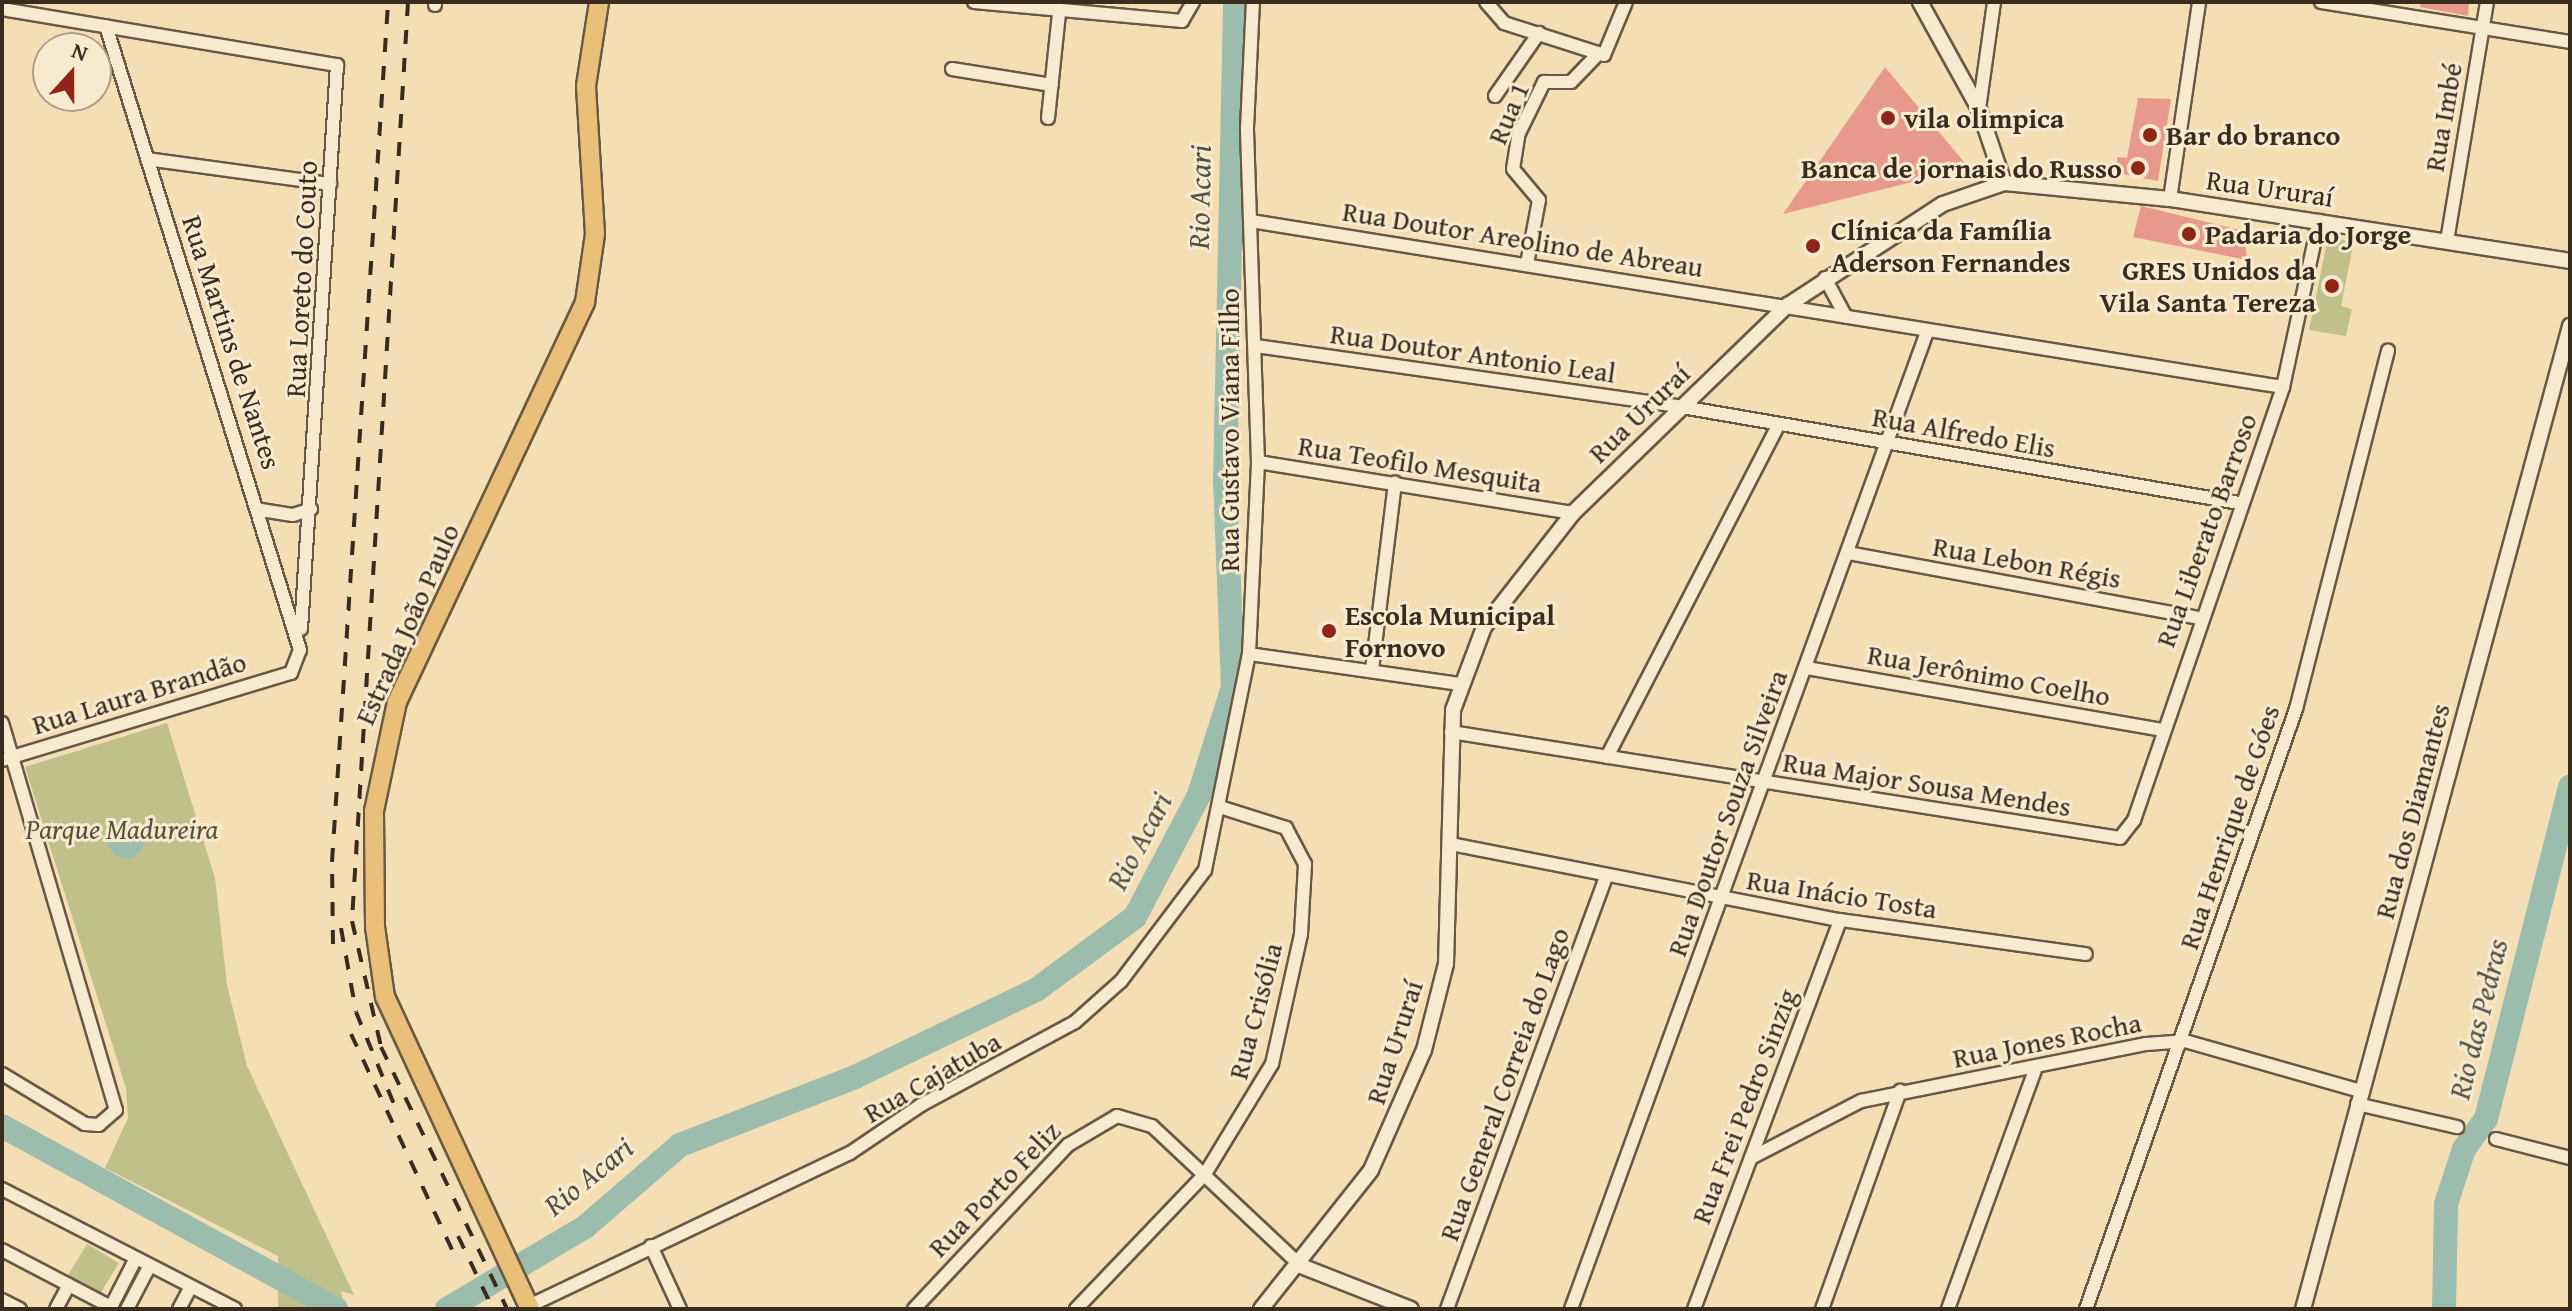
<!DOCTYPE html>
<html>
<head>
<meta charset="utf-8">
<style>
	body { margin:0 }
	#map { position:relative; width:2572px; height:1311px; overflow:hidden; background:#f4deb4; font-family:"Gentium Book Plus",serif }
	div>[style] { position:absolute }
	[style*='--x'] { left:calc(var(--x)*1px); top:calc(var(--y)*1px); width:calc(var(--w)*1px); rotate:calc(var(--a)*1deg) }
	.green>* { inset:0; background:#c0c08a; transform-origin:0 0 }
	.water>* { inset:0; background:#9cbcae }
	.round { border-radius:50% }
	.river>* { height:24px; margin:-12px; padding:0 12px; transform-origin:12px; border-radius:12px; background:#9cbcae }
	.building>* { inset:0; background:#e79a8b }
	.roads { filter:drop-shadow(2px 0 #685844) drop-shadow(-2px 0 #685844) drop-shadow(0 2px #685844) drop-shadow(0 -2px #685844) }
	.minor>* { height:12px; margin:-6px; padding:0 6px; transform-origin:6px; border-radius:6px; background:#f8eace }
	.tertiary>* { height:14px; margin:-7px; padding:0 7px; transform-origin:7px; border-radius:7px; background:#f8eace }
	.primary>* { height:18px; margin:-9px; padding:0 9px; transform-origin:9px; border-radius:9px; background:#eabf7a }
	.rail>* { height:4px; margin-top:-2px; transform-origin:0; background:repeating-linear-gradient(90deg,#392c1f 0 14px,transparent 0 28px) }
	.dots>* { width:22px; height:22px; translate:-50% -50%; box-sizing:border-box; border:4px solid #f8eace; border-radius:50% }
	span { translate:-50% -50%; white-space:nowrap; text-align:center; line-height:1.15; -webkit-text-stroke:6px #f8eace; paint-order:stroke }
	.street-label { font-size:28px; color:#392c1f }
	.poi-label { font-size:28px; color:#392c1f; font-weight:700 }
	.left { translate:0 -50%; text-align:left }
	.right { translate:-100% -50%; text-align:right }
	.park-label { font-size:28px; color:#5b513a; font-style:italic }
	.water-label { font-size:30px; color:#525043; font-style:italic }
	.frame { position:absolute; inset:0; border:4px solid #392c1f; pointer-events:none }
	.north { position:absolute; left:32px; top:32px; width:80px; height:80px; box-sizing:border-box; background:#f8eace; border:2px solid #ac9e88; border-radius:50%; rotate:21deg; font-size:22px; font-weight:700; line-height:32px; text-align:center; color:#392c1f }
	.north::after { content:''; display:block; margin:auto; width:28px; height:36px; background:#8f2418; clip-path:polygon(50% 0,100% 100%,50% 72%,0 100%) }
</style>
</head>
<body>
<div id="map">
	<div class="green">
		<div style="clip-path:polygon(2328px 238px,2354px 241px,2341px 306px,2352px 309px,2346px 336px,2309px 330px)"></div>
		<div style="clip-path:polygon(167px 723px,215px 878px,227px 985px,247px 1066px,354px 1295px,341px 1291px,345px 1309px,278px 1309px,278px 1256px,105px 1168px,128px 1118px,126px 1088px,25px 767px)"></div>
		<div style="left:87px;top:1244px;width:37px;height:39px;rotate:31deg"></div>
	</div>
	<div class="water">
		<div class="round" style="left:108px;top:822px;width:36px;height:36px"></div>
	</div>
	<div class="river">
		<div style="--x:2;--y:1126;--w:381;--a:28.7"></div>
		<div style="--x:447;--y:1309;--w:161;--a:-30.7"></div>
		<div style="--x:585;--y:1227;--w:125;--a:-40.8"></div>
		<div style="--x:680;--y:1145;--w:188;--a:-21.2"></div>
		<div style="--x:855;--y:1077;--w:201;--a:-25.7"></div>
		<div style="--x:1036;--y:990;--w:123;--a:-36.4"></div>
		<div style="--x:1135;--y:917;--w:138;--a:-62.3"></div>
		<div style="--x:1199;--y:795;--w:113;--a:-72.5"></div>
		<div style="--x:1233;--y:687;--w:204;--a:-92.2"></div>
		<div style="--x:1225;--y:483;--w:481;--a:-88.8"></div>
		<div style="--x:2444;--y:1309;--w:105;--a:-88.9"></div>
		<div style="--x:2446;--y:1204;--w:58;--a:-71.9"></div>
		<div style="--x:2464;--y:1149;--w:37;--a:-54"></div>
		<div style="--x:2486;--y:1119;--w:343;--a:-75.8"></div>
	</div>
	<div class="building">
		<div style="clip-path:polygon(2421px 2px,2469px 2px,2468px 16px,2420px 7px)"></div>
		<div style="clip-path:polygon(1885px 67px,1969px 168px,1783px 214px)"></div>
		<div style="clip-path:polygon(2138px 98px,2171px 99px,2158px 181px,2117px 173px,2117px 157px,2127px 158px)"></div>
		<div style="clip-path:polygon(2141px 206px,2244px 231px,2247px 260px,2133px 237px)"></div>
	</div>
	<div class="roads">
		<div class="minor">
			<div style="--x:974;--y:2;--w:209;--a:5.2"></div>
			<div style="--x:1182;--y:21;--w:22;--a:-60"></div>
			<div style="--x:1486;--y:2;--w:28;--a:49"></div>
			<div style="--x:1504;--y:23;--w:105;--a:17.7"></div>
			<div style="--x:1604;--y:55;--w:57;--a:-67.5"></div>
			<div style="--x:2321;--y:2;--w:252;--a:9.1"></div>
			<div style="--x:435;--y:5;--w:3;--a:-90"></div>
			<div style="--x:2;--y:9;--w:340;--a:9.5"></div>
			<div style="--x:337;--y:65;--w:565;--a:93.65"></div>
			<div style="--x:952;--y:69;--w:101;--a:9.1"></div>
			<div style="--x:1495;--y:96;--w:77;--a:-55.1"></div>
			<div style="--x:1979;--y:109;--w:108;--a:-82"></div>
			<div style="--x:1048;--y:118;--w:105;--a:-84"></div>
			<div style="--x:147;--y:159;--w:185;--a:7.8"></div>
			<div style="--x:2170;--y:199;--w:199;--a:-81.6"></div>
			<div style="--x:1251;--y:221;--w:1045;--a:9.14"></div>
			<div style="--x:2447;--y:241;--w:242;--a:-80.5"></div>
			<div style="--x:1527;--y:264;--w:65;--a:-79.4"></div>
			<div style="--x:1539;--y:200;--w:40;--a:-130"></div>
			<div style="--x:1513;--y:169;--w:36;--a:-81"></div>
			<div style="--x:1519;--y:133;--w:57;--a:-63.9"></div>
			<div style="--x:1544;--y:82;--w:27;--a:0"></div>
			<div style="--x:1571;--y:82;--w:40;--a:-46"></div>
			<div style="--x:1825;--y:278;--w:44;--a:61.7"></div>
			<div style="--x:1256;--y:346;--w:430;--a:8.1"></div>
			<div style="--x:1682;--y:407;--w:565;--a:9.78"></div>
			<div style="--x:1258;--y:462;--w:319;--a:9.2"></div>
			<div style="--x:261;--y:510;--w:32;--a:9"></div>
			<div style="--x:293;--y:515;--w:19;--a:-18"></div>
			<div style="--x:1848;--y:553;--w:356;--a:10.5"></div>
			<div style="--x:1249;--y:654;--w:212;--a:8.1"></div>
			<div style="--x:1807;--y:668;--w:360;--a:9.9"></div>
			<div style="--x:1372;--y:670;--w:189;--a:-83"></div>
			<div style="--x:2;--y:723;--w:403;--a:73.6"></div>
			<div style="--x:116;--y:1110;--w:23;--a:139"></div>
			<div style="--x:99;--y:1125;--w:14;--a:-176"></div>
			<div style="--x:85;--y:1124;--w:97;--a:-148.9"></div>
			<div style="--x:1451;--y:732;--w:677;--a:9"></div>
			<div style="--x:2120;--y:838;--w:23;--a:-52"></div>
			<div style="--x:2134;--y:820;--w:458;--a:-71"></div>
			<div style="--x:2283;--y:387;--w:170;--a:-77.8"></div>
			<div style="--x:1607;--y:757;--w:373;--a:-62.7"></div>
			<div style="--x:2;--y:760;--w:302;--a:-16.8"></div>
			<div style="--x:291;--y:673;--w:25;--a:-69"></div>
			<div style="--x:300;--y:650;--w:653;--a:-107.27"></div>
			<div style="--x:1451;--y:844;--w:396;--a:11.1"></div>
			<div style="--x:1840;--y:920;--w:248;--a:7.9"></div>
			<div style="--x:2357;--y:1104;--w:103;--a:13"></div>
			<div style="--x:2496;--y:1139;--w:76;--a:14.4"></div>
			<div style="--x:1751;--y:1158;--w:124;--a:-27.4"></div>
			<div style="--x:1861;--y:1101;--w:291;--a:-11.3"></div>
			<div style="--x:2146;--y:1044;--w:39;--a:-4"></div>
			<div style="--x:2185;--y:1041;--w:183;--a:15.9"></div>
			<div style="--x:2;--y:1189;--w:262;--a:27.2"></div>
			<div style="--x:651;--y:1246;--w:69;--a:65.3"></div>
			<div style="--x:2;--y:1250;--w:123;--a:27.6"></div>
			<div style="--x:2;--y:1300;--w:20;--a:27"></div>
			<div style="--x:529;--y:1306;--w:356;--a:-25.5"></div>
			<div style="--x:850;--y:1153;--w:86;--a:-34.1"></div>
			<div style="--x:921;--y:1105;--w:175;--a:-28.3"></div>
			<div style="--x:1075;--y:1022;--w:62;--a:-41.7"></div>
			<div style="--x:1121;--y:981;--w:139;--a:-52.9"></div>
			<div style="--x:1205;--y:870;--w:220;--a:-78.5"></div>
			<div style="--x:1249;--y:654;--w:192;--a:-87.3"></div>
			<div style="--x:1258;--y:462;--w:334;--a:-91.9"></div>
			<div style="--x:1247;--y:128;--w:126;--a:-87.3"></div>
			<div style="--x:56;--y:1309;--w:27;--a:-62"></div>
			<div style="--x:110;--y:1309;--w:55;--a:-63"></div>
			<div style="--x:127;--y:1309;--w:47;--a:-62.4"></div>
			<div style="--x:179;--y:1309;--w:24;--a:-62"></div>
			<div style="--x:914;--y:1309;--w:225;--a:-46.8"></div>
			<div style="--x:1068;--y:1145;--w:57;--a:-30.6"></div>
			<div style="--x:1117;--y:1116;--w:36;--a:16"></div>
			<div style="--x:1152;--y:1126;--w:204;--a:43.2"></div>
			<div style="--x:1076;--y:1309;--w:187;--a:-46.3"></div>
			<div style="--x:1205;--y:1174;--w:129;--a:-58.7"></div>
			<div style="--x:1272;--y:1064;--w:133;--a:-77.4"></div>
			<div style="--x:1301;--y:934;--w:70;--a:-86.7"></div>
			<div style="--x:1305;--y:864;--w:41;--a:-117.8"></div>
			<div style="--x:1286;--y:828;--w:66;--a:-162.4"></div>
			<div style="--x:1447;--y:1309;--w:461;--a:-69.8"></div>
			<div style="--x:1571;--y:1309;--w:1040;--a:-69.98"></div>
			<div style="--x:1694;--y:1309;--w:415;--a:-69.4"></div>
			<div style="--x:1822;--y:1309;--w:232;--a:-70.3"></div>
			<div style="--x:1948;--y:1309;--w:254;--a:-70"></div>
			<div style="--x:2086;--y:1309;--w:636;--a:-70.71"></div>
			<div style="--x:2296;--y:709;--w:370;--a:-75.6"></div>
		</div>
		<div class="tertiary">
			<div style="--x:1920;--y:2;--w:122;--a:61.1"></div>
			<div style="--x:1979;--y:109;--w:78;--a:71.3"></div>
			<div style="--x:1301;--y:1266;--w:118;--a:21.4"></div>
			<div style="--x:1261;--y:1309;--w:177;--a:-51.6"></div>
			<div style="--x:1371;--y:1170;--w:131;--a:-66.2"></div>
			<div style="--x:1424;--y:1050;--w:89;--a:-75.7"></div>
			<div style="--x:1446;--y:964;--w:254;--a:-88.4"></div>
			<div style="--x:1453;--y:710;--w:89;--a:-69.5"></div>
			<div style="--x:1484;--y:627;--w:145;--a:-52"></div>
			<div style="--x:1573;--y:513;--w:299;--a:-44.1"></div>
			<div style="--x:1788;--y:305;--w:185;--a:-33.1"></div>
			<div style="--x:1943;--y:204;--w:65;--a:-19"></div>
			<div style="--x:2004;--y:183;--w:167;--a:5.5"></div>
			<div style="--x:2170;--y:199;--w:405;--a:8.8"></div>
			<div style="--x:2303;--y:1309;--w:1019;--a:-74.8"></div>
		</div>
		<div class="primary">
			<div style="--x:530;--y:1309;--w:344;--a:-114.9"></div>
			<div style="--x:385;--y:997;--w:71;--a:-98.1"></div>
			<div style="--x:375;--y:927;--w:116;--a:-90.5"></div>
			<div style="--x:374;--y:811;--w:111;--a:-78.1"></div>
			<div style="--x:397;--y:702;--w:442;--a:-64.8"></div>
			<div style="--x:585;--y:302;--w:69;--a:-81.6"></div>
			<div style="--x:595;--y:234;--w:148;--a:-93.5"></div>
			<div style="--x:586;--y:86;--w:85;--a:-81.2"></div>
		</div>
	</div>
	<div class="rail">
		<div style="--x:408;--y:2;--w:921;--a:93.49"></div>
		<div style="--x:352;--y:921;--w:129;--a:77"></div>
		<div style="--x:381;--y:1047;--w:291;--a:64.3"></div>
		<div style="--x:341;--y:928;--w:85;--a:79.9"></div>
		<div style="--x:356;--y:1012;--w:110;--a:67.6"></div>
		<div style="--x:333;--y:944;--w:82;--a:-90.7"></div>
		<div style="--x:332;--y:862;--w:862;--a:-86.27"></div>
		<div style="--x:351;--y:1034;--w:247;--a:64.9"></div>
		<div style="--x:458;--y:1236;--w:81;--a:64.4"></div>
	</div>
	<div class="dots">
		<div style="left:1888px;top:118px;background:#8f2418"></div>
		<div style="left:2150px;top:135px;background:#8f2418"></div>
		<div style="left:2138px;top:168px;background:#8f2418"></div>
		<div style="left:2189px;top:234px;background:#8f2418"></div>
		<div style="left:1813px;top:246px;background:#8f2418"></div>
		<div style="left:2332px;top:286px;background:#8f2418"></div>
		<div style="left:1329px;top:631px;background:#8f2418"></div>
	</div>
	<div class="street-label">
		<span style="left:1508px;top:113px;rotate:-67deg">Rua 1</span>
		<span style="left:2443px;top:117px;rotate:-80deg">Rua Imbé</span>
		<span style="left:2270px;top:188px;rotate:8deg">Rua Ururaí</span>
		<span style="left:1523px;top:239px;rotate:9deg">Rua Doutor Areolino de Abreau</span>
		<span style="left:301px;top:279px;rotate:-87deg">Rua Loreto do Couto</span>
		<span style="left:232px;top:342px;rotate:72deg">Rua Martins de Nantes</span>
		<span style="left:1473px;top:353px;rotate:8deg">Rua Doutor Antonio Leal</span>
		<span style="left:1639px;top:413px;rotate:-44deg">Rua Ururaí</span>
		<span style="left:1229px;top:430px;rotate:-90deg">Rua Gustavo Viana Filho</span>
		<span style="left:1964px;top:432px;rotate:10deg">Rua Alfredo Elis</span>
		<span style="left:1420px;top:464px;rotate:9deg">Rua Teofilo Mesquita</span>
		<span style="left:2206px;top:530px;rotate:-70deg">Rua Liberato Barroso</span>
		<span style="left:2027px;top:562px;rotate:10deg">Rua Lebon Régis</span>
		<span style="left:407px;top:624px;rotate:-66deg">Estrada João Paulo</span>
		<span style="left:1989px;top:675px;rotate:10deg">Rua Jerônimo Coelho</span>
		<span style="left:139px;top:693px;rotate:-17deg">Rua Laura Brandão</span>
		<span style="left:1927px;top:784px;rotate:9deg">Rua Major Sousa Mendes</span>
		<span style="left:2412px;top:811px;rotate:-75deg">Rua dos Diamantes</span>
		<span style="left:1727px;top:813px;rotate:-70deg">Rua Doutor Souza Silveira</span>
		<span style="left:2229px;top:827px;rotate:-71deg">Rua Henrique de Góes</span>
		<span style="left:1842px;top:894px;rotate:9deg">Rua Inácio Tosta</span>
		<span style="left:1255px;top:1011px;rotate:-75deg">Rua Crisólia</span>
		<span style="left:2047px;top:1040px;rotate:-11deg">Rua Jones Rocha</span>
		<span style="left:1394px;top:1042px;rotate:-72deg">Rua Ururaí</span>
		<span style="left:932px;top:1077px;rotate:-30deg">Rua Cajatuba</span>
		<span style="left:1504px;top:1084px;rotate:-70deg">Rua General Correia do Lago</span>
		<span style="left:1744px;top:1106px;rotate:-69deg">Rua Frei Pedro Sinzig</span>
		<span style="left:994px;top:1189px;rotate:-46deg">Rua Porto Feliz</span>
	</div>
	<div class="poi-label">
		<span class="left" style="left:1904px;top:118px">vila olimpica</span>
		<span class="left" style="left:2166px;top:135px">Bar do branco</span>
		<span class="right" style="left:2122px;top:168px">Banca de jornais do Russo</span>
		<span class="left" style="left:1831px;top:246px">Clínica da Família<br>Aderson Fernandes</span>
		<span class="left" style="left:2205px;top:234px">Padaria do Jorge</span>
		<span class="right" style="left:2316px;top:286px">GRES Unidos da<br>Vila Santa Tereza</span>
		<span class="left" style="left:1345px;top:631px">Escola Municipal<br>Fornovo</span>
	</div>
	<div class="park-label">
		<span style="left:122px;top:829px">Parque Madureira</span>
	</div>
	<div class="water-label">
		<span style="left:1199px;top:197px;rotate:-89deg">Rio Acari</span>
		<span style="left:1139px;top:841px;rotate:-62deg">Rio Acari</span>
		<span style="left:2478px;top:1019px;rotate:-76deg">Rio das Pedras</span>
		<span style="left:588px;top:1176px;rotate:-39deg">Rio Acari</span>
	</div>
	<div class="frame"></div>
	<div class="north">N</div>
</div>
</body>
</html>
